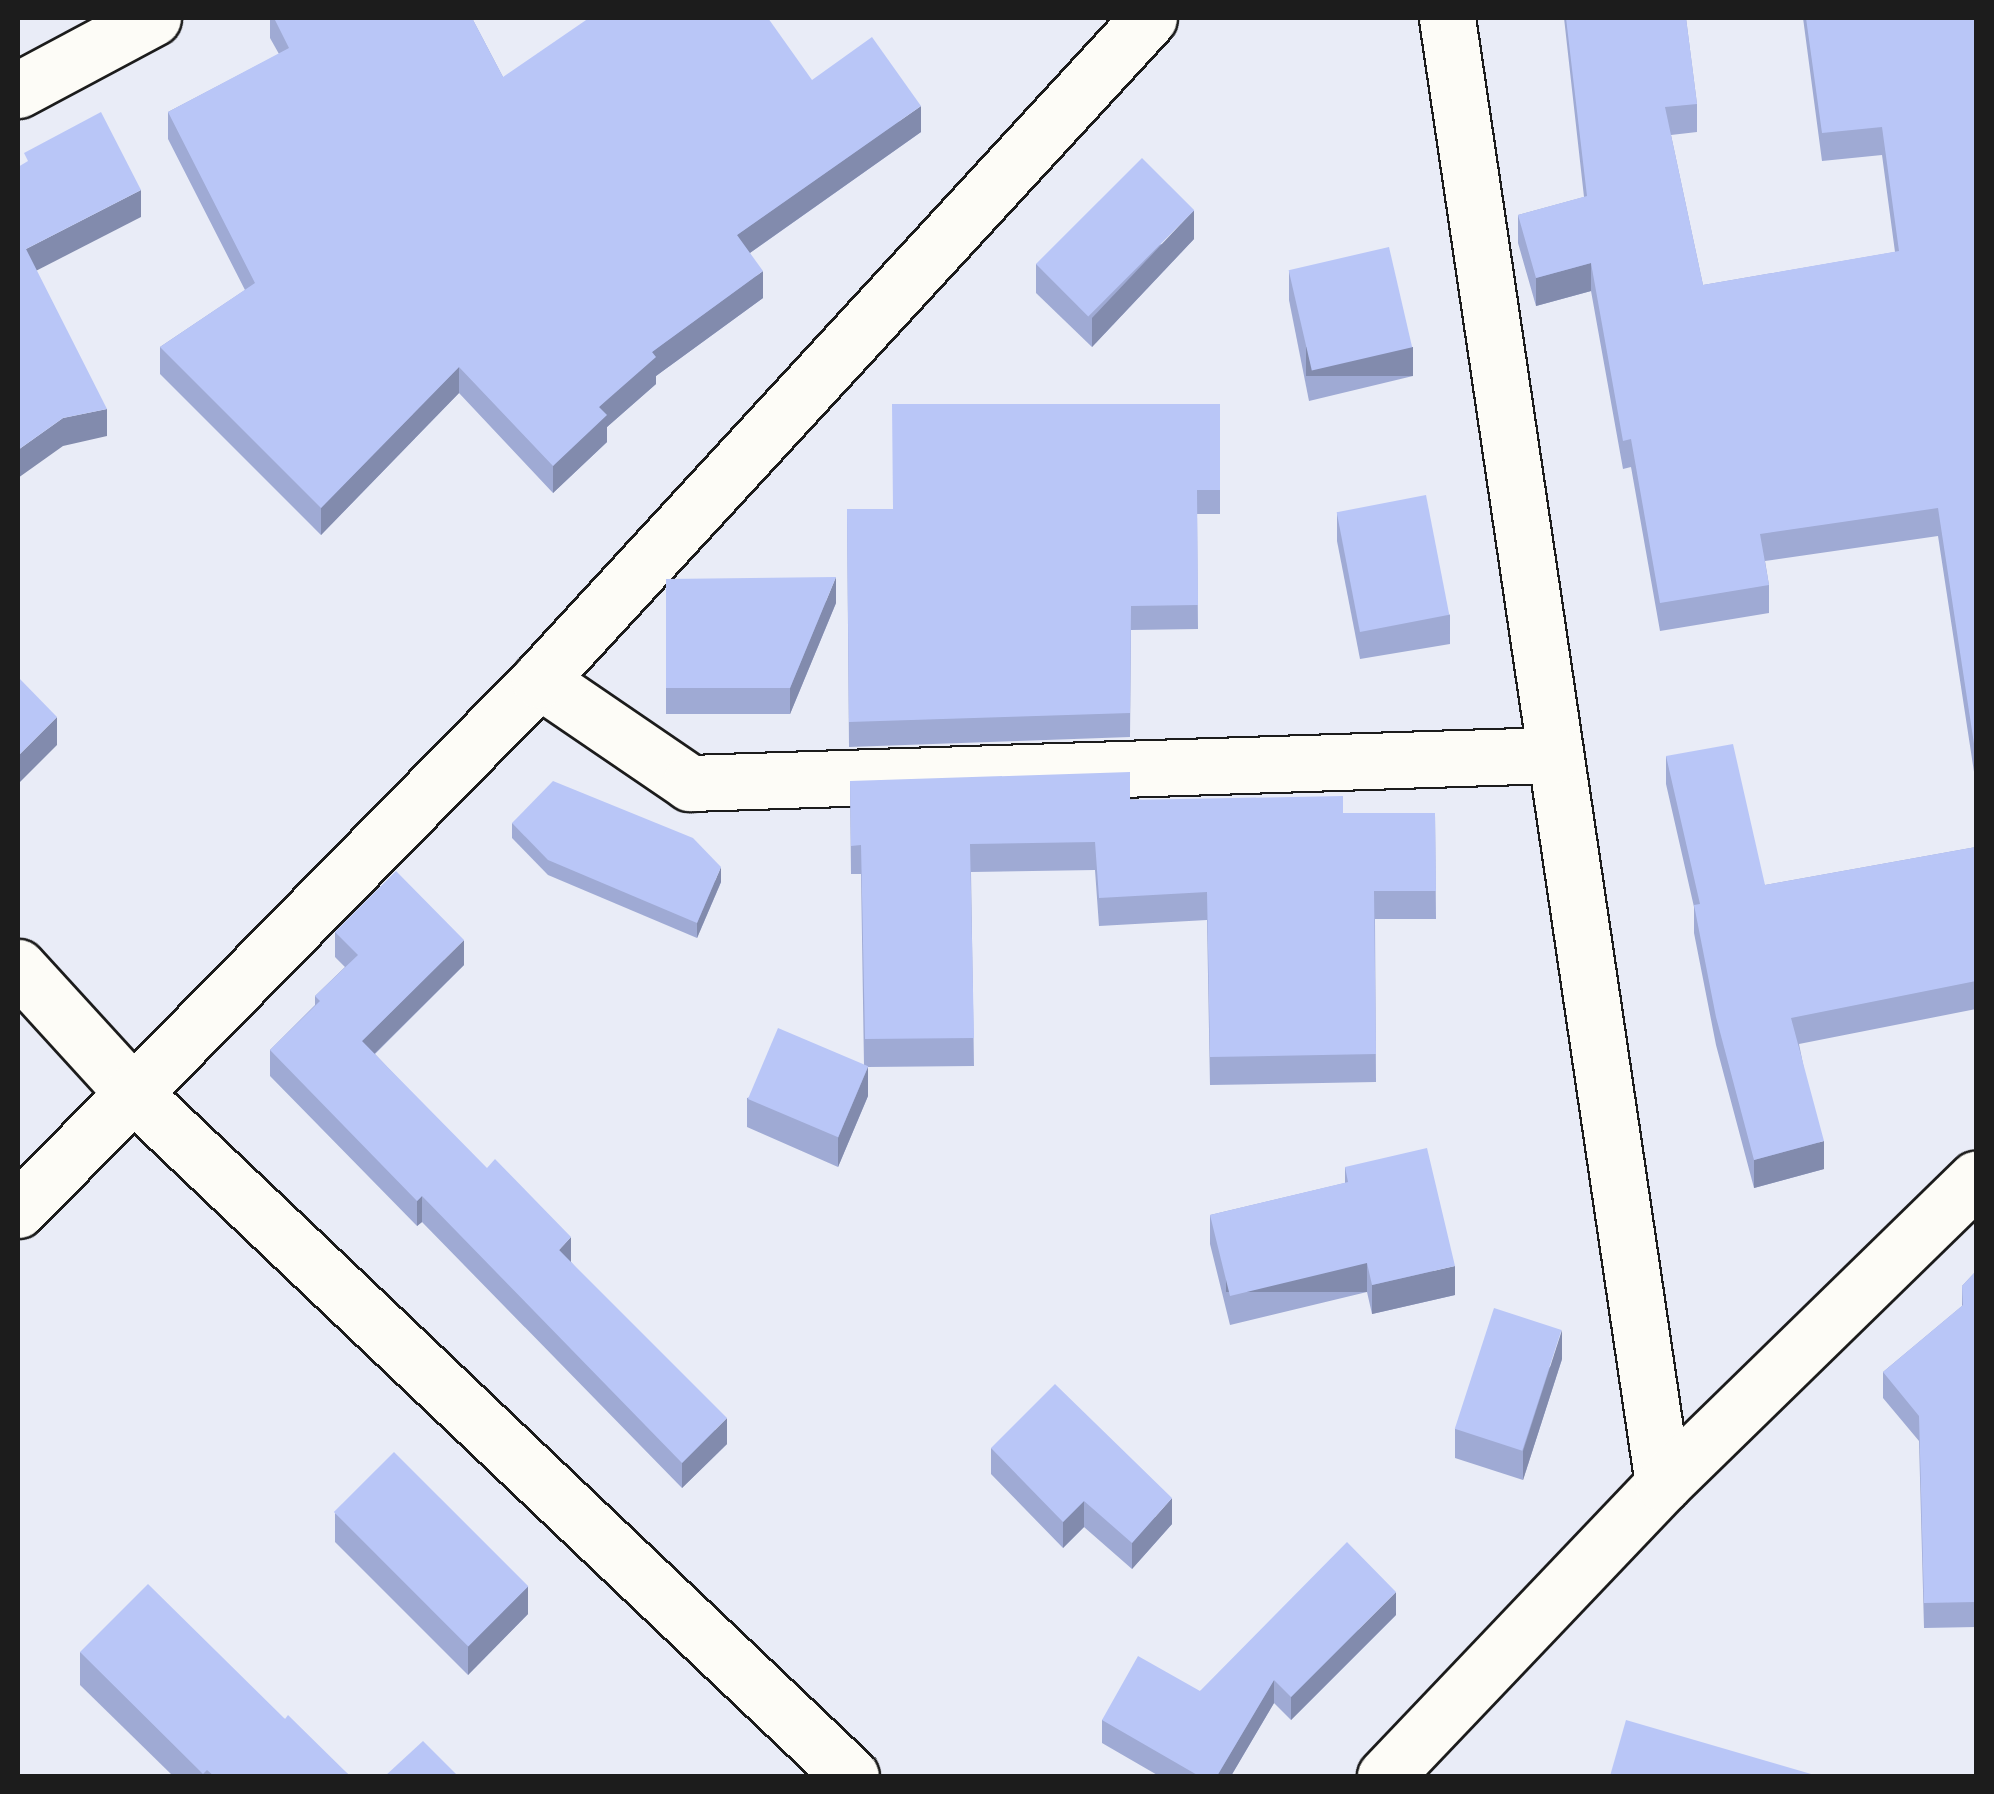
<!DOCTYPE html>
<html>
<head>
<meta charset="utf-8">
<style>
	body { margin:0 }
	#map { position:relative; width:1994px; height:1794px; overflow:hidden; background:#e9ecf7; font-family:"Playpen Sans",sans-serif }
	div>[style] { position:absolute }
	[style*='--x'] { left:calc(var(--x)*1px); top:calc(var(--y)*1px); width:calc(var(--w)*1px); rotate:calc(var(--a)*1deg) }
	.roads { filter:drop-shadow(2px 0 #1c1c1c) drop-shadow(-2px 0 #1c1c1c) drop-shadow(0 2px #1c1c1c) drop-shadow(0 -2px #1c1c1c) }
	.street>* { height:55px; margin:-27.5px; padding:0 27.5px; transform-origin:27.5px; border-radius:27.5px; background:#fdfcf7 }
	.wall>* { inset:0; background:#9faad4 }
	.shaded-wall>* { inset:0; background:#828bad; transform-origin:0 0 }
	.building>* { inset:0; background:#b9c6f7; transform-origin:0 0 }
	span { translate:-50% -50%; white-space:nowrap; text-align:center; line-height:1.15; -webkit-text-stroke:9px #fdfcf7; paint-order:stroke }
	.frame { position:absolute; inset:0; border:20px solid #1c1c1c; pointer-events:none }
</style>
</head>
<body>
<div id="map">
	<div class="roads">
		<div class="street">
			<div style="--x:1447;--y:18;--w:1482;--a:81.62"></div>
			<div style="--x:18;--y:90;--w:153;--a:-28.1"></div>
			<div style="--x:539;--y:680;--w:183;--a:34.3"></div>
			<div style="--x:690;--y:783;--w:864;--a:-1.86"></div>
			<div style="--x:18;--y:967;--w:169;--a:47.6"></div>
			<div style="--x:132;--y:1092;--w:992;--a:43.57"></div>
			<div style="--x:18;--y:1210;--w:743;--a:-45.49"></div>
			<div style="--x:539;--y:680;--w:900;--a:-47.34"></div>
			<div style="--x:1385;--y:1776;--w:403;--a:-46.4"></div>
			<div style="--x:1663;--y:1484;--w:437;--a:-44.3"></div>
		</div>
	</div>
	<div class="wall">
		<div style="clip-path:polygon(270px 18px,472px 18px,503px 77px,812px 80px,921px 132px,750px 253px,763px 298px,656px 376px,656px 384px,607px 427px,607px 442px,553px 493px,459px 393px,321px 535px,160px 374px,160px 347px,245px 290px,168px 139px,168px 112px,279px 54px,270px 38px)"></div>
		<div style="clip-path:polygon(1564px 18px,1686px 18px,1697px 104px,1697px 132px,1671px 135px,1703px 285px,1895px 252px,1882px 155px,1822px 161px,1803px 18px,1976px 18px,1976px 785px,1938px 536px,1765px 561px,1769px 585px,1769px 613px,1660px 631px,1631px 467px,1623px 469px,1591px 291px,1536px 306px,1518px 243px,1518px 215px,1584px 197px)"></div>
		<div style="clip-path:polygon(1194px 239px,1092px 347px,1036px 293px,1036px 264px)"></div>
		<div style="clip-path:polygon(1289px 271px,1413px 376px,1309px 401px,1289px 300px)"></div>
		<div style="clip-path:polygon(1220px 404px,1220px 514px,1197px 514px,1198px 629px,1131px 630px,1130px 737px,849px 747px,847px 509px,893px 509px)"></div>
		<div style="clip-path:polygon(1337px 512px,1450px 615px,1450px 644px,1360px 659px,1337px 541px)"></div>
		<div style="clip-path:polygon(666px 579px,836px 603px,790px 714px,666px 714px)"></div>
		<div style="clip-path:polygon(1666px 756px,1765px 885px,1976px 847px,1976px 1009px,1799px 1044px,1824px 1169px,1754px 1188px,1716px 1045px,1694px 933px,1694px 907px,1666px 784px)"></div>
		<div style="clip-path:polygon(850px 781px,1343px 813px,1435px 813px,1436px 919px,1375px 919px,1376px 1082px,1210px 1085px,1207px 920px,1099px 926px,1095px 870px,971px 872px,974px 1066px,868px 1067px,868px 1096px,838px 1167px,747px 1127px,747px 1098px,864px 1066px,861px 874px,851px 874px)"></div>
		<div style="clip-path:polygon(512px 823px,721px 882px,697px 938px,548px 875px,512px 838px)"></div>
		<div style="clip-path:polygon(335px 932px,464px 965px,375px 1054px,571px 1262px,727px 1444px,682px 1488px,422px 1222px,417px 1226px,270px 1076px,270px 1050px,315px 1005px,315px 996px,345px 967px,335px 957px)"></div>
		<div style="clip-path:polygon(1345px 1167px,1455px 1295px,1372px 1314px,1367px 1292px,1230px 1325px,1210px 1244px,1210px 1215px,1345px 1183px)"></div>
		<div style="clip-path:polygon(1976px 1271px,1976px 1627px,1924px 1628px,1919px 1441px,1883px 1398px,1883px 1372px,1962px 1306px,1962px 1286px)"></div>
		<div style="clip-path:polygon(1562px 1359px,1523px 1480px,1455px 1458px,1455px 1429px)"></div>
		<div style="clip-path:polygon(991px 1448px,1172px 1524px,1132px 1569px,1084px 1527px,1063px 1548px,991px 1474px)"></div>
		<div style="clip-path:polygon(335px 1513px,528px 1614px,468px 1675px,335px 1542px)"></div>
		<div style="clip-path:polygon(1396px 1615px,1291px 1720px,1274px 1703px,1231px 1776px,1159px 1776px,1102px 1743px,1102px 1720px,1200px 1691px)"></div>
		<div style="clip-path:polygon(80px 1652px,285px 1719px,350px 1776px,173px 1776px,80px 1685px)"></div>
	</div>
	<div class="shaded-wall">
		<div style="clip-path:polygon(921px 106px,921px 132px,737px 262px,737px 235px)"></div>
		<div style="clip-path:polygon(141px 190px,141px 217px,26px 276px,26px 249px)"></div>
		<div style="clip-path:polygon(1194px 210px,1194px 239px,1092px 347px,1092px 318px)"></div>
		<div style="clip-path:polygon(1591px 263px,1591px 291px,1536px 306px,1536px 278px)"></div>
		<div style="clip-path:polygon(763px 271px,763px 298px,656px 376px,656px 384px,607px 427px,607px 442px,553px 493px,553px 466px,599px 407px,652px 352px)"></div>
		<div style="left:1413px;top:347px;width:29px;height:107px;rotate:90deg"></div>
		<div style="clip-path:polygon(459px 367px,459px 393px,321px 535px,321px 508px)"></div>
		<div style="clip-path:polygon(107px 409px,107px 436px,63px 446px,18px 478px,18px 450px,63px 418px)"></div>
		<div style="clip-path:polygon(836px 577px,836px 603px,790px 714px,790px 688px)"></div>
		<div style="clip-path:polygon(57px 717px,57px 745px,18px 784px,18px 756px)"></div>
		<div style="clip-path:polygon(721px 867px,721px 882px,697px 938px,697px 923px)"></div>
		<div style="clip-path:polygon(464px 940px,464px 965px,362px 1066px,362px 1041px)"></div>
		<div style="clip-path:polygon(868px 1067px,868px 1096px,838px 1167px,838px 1138px)"></div>
		<div style="clip-path:polygon(1824px 1141px,1824px 1169px,1754px 1188px,1754px 1160px)"></div>
		<div style="clip-path:polygon(422px 1196px,422px 1222px,417px 1226px,417px 1201px)"></div>
		<div style="clip-path:polygon(571px 1237px,571px 1263px,559px 1250px)"></div>
		<div style="left:1367px;top:1263px;width:29px;height:141px;rotate:90deg"></div>
		<div style="clip-path:polygon(1455px 1266px,1455px 1295px,1372px 1314px,1372px 1285px)"></div>
		<div style="clip-path:polygon(1562px 1330px,1562px 1359px,1523px 1480px,1523px 1451px)"></div>
		<div style="clip-path:polygon(727px 1418px,727px 1444px,682px 1488px,682px 1463px)"></div>
		<div style="clip-path:polygon(1172px 1498px,1172px 1524px,1132px 1569px,1132px 1543px)"></div>
		<div style="clip-path:polygon(1084px 1501px,1084px 1527px,1063px 1548px,1063px 1522px)"></div>
		<div style="clip-path:polygon(528px 1586px,528px 1614px,468px 1675px,468px 1646px)"></div>
		<div style="clip-path:polygon(1396px 1592px,1396px 1615px,1291px 1720px,1291px 1697px)"></div>
		<div style="clip-path:polygon(1274px 1680px,1274px 1703px,1231px 1776px,1217px 1776px)"></div>
	</div>
	<div class="building">
		<div style="clip-path:polygon(274px 18px,472px 18px,503px 77px,589px 18px,768px 18px,812px 80px,872px 37px,921px 106px,737px 235px,763px 271px,652px 352px,656px 357px,599px 407px,607px 415px,553px 466px,459px 367px,321px 508px,160px 347px,255px 283px,168px 112px,289px 48px)"></div>
		<div style="clip-path:polygon(1566px 18px,1686px 18px,1697px 104px,1665px 107px,1703px 285px,1899px 251px,1882px 127px,1822px 133px,1806px 18px,1976px 18px,1976px 757px,1938px 508px,1760px 534px,1769px 585px,1660px 603px,1631px 439px,1623px 441px,1591px 263px,1536px 278px,1518px 215px,1587px 196px)"></div>
		<div style="clip-path:polygon(101px 112px,141px 190px,26px 249px,107px 409px,63px 418px,18px 450px,18px 167px,28px 161px,24px 153px)"></div>
		<div style="left:1142px;top:158px;width:74px;height:150px;rotate:45deg"></div>
		<div style="left:1389px;top:247px;width:103px;height:103px;rotate:77deg"></div>
		<div style="clip-path:polygon(892px 404px,1220px 404px,1220px 490px,1197px 490px,1198px 605px,1131px 606px,1130px 713px,849px 722px,847px 509px,893px 509px)"></div>
		<div style="left:1426px;top:495px;width:122px;height:91px;rotate:79deg"></div>
		<div style="clip-path:polygon(836px 577px,790px 688px,666px 688px,666px 579px)"></div>
		<div style="clip-path:polygon(18px 677px,57px 717px,18px 756px)"></div>
		<div style="clip-path:polygon(1733px 744px,1765px 885px,1976px 847px,1976px 981px,1791px 1018px,1824px 1141px,1754px 1160px,1716px 1017px,1694px 905px,1700px 904px,1666px 756px)"></div>
		<div style="clip-path:polygon(1130px 772px,1130px 800px,1343px 796px,1343px 813px,1435px 813px,1436px 891px,1374px 891px,1376px 1054px,1210px 1057px,1207px 892px,1099px 898px,1095px 842px,970px 844px,974px 1038px,865px 1039px,861px 845px,851px 846px,850px 781px)"></div>
		<div style="clip-path:polygon(553px 781px,693px 838px,721px 867px,697px 923px,548px 860px,512px 823px)"></div>
		<div style="clip-path:polygon(396px 871px,464px 940px,362px 1041px,487px 1168px,495px 1159px,571px 1237px,559px 1250px,727px 1418px,682px 1463px,422px 1196px,417px 1201px,270px 1050px,320px 1001px,315px 996px,358px 955px,335px 932px)"></div>
		<div style="left:778px;top:1028px;width:98px;height:77px;rotate:23deg"></div>
		<div style="clip-path:polygon(1427px 1148px,1455px 1266px,1372px 1285px,1367px 1263px,1230px 1296px,1210px 1215px,1348px 1182px,1345px 1167px)"></div>
		<div style="clip-path:polygon(1976px 1271px,1976px 1602px,1924px 1603px,1919px 1416px,1883px 1372px,1963px 1305px,1962px 1286px)"></div>
		<div style="left:1494px;top:1308px;width:71px;height:127px;rotate:18deg"></div>
		<div style="clip-path:polygon(1055px 1384px,1172px 1498px,1132px 1543px,1084px 1501px,1063px 1522px,991px 1448px)"></div>
		<div style="left:394px;top:1452px;width:190px;height:85px;rotate:45deg"></div>
		<div style="clip-path:polygon(1347px 1542px,1396px 1592px,1291px 1697px,1274px 1680px,1217px 1776px,1199px 1776px,1102px 1720px,1138px 1656px,1200px 1691px)"></div>
		<div style="clip-path:polygon(148px 1584px,285px 1719px,288px 1715px,350px 1776px,214px 1776px,207px 1770px,203px 1774px,80px 1652px)"></div>
		<div style="clip-path:polygon(1626px 1720px,1818px 1776px,1610px 1776px)"></div>
		<div style="clip-path:polygon(423px 1741px,458px 1776px,385px 1776px)"></div>
	</div>
	<div class="frame"></div>
</div>
</body>
</html>
